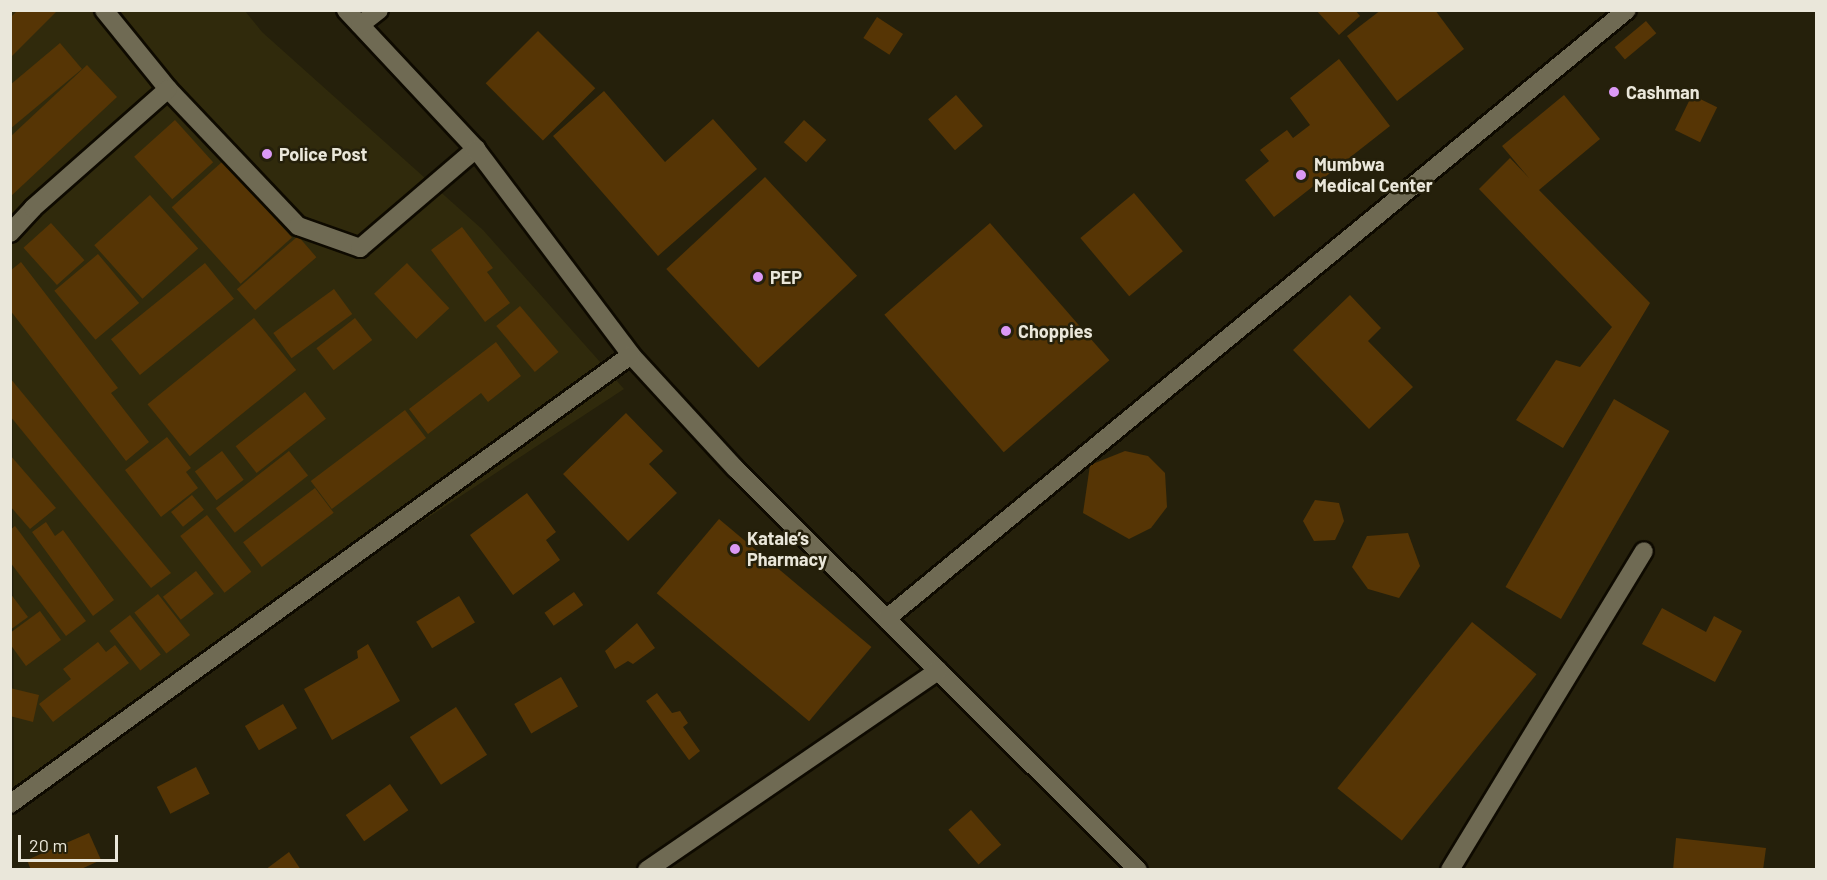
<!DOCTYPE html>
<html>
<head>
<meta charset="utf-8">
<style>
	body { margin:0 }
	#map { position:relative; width:1827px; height:880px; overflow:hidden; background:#25200b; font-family:Barlow,sans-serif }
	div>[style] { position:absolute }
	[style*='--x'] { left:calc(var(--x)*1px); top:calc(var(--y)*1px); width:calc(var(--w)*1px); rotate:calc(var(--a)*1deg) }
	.built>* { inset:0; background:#302a0c }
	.building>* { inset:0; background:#563505; transform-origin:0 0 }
	.roads { filter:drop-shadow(2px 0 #0e0a00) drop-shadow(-2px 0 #0e0a00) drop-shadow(0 2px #0e0a00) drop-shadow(0 -2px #0e0a00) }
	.minor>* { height:18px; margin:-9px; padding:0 9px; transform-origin:9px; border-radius:9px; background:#6f6a53 }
	.dots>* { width:16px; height:16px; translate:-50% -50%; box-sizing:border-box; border:3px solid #25200b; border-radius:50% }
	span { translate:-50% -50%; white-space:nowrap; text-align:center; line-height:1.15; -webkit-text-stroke:5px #25200b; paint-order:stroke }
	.poi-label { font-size:18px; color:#eae7da; font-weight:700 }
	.left { translate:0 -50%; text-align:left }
	.frame { position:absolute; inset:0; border:12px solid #eae7da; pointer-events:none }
	.scale { position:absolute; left:18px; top:835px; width:100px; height:27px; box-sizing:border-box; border:3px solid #eae7da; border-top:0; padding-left:8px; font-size:18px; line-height:21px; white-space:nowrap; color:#eae7da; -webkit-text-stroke:4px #25200b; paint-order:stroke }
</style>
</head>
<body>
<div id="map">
	<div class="built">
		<div style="clip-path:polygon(11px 11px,245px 11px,262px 32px,483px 230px,624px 389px,14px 789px)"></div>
	</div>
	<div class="building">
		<div style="clip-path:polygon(18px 10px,58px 10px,10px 58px,10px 18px)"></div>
		<div style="clip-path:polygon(1316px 10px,1355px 10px,1360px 16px,1339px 35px)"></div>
		<div style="clip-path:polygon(1381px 10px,1435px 10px,1464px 49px,1397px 101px,1347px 36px)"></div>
		<div style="left:877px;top:17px;width:31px;height:25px;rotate:33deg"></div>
		<div style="left:1646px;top:21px;width:16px;height:41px;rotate:50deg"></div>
		<div style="left:538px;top:31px;width:81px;height:74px;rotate:45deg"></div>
		<div style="clip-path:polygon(60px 43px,82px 69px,10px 129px,10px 85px)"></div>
		<div style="clip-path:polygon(1339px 59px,1390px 126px,1274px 217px,1245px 180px,1269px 161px,1260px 150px,1287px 130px,1293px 138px,1310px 125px,1290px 98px)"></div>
		<div style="clip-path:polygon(87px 65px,117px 97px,10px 197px,10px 137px)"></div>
		<div style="clip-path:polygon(604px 91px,665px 162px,713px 119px,757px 169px,658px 256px,553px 136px)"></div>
		<div style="left:956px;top:95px;width:41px;height:37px;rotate:49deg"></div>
		<div style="clip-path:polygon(1564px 95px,1600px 139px,1539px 190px,1650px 303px,1563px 448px,1516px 420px,1556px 360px,1580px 367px,1612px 327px,1479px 189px,1510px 158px,1529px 178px,1502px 146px)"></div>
		<div style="left:1692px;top:95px;width:28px;height:39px;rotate:26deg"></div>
		<div style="left:175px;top:120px;width:57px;height:55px;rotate:48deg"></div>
		<div style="left:804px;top:120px;width:30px;height:30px;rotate:42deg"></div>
		<div style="left:223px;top:161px;width:103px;height:69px;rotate:48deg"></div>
		<div style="left:765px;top:177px;width:135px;height:135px;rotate:47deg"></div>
		<div style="left:1134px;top:193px;width:76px;height:70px;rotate:50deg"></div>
		<div style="left:150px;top:195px;width:72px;height:75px;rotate:48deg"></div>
		<div style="left:51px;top:223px;width:50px;height:37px;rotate:48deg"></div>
		<div style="left:990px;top:223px;width:182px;height:140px;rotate:49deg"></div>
		<div style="clip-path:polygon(462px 227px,493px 268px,487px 272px,510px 303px,485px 322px,431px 250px)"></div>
		<div style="left:298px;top:236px;width:28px;height:81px;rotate:49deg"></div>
		<div style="left:98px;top:254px;width:64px;height:57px;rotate:50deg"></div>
		<div style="clip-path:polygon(21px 262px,118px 388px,111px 393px,149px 442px,126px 461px,10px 310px,10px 271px)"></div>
		<div style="left:205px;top:263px;width:46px;height:121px;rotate:51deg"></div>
		<div style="left:407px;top:263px;width:62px;height:45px;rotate:47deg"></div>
		<div style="left:334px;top:289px;width:31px;height:75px;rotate:54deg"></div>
		<div style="clip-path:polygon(1350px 295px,1381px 328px,1368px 341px,1413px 387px,1369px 429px,1293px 350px)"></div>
		<div style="left:520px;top:306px;width:60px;height:31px;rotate:50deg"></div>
		<div style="left:254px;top:318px;width:67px;height:137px;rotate:51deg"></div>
		<div style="left:355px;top:318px;width:28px;height:49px;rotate:52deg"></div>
		<div style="clip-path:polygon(496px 342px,521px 376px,488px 402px,481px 393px,428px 434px,409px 409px)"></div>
		<div style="clip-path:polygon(10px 378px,171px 573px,151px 588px,10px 416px)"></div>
		<div style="left:305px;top:392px;width:34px;height:88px;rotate:52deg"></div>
		<div style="left:1614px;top:399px;width:64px;height:217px;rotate:30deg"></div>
		<div style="left:405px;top:410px;width:35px;height:118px;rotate:53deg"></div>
		<div style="clip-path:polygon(626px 413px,663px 451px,649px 464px,677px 493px,628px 541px,563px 474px)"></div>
		<div style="clip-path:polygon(167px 437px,191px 468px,186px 472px,198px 488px,161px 517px,125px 470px)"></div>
		<div style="left:222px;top:451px;width:36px;height:34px;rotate:53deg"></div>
		<div style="left:289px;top:451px;width:31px;height:93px;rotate:52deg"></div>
		<div style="clip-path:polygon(1125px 451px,1148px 456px,1165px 473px,1167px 507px,1151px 528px,1129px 539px,1083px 513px,1090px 465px)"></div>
		<div style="clip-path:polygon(10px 455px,56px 508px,30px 529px,10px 506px)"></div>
		<div style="left:315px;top:488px;width:31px;height:90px;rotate:53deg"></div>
		<div style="clip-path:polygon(527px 493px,556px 532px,546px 540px,560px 560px,513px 595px,470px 535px)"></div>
		<div style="left:192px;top:495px;width:19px;height:27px;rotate:51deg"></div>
		<div style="clip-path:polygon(1315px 500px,1339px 503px,1344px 521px,1335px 540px,1314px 541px,1303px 521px)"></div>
		<div style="left:207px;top:515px;width:72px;height:34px;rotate:52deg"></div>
		<div style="left:719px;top:519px;width:199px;height:97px;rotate:40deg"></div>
		<div style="clip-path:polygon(46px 522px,55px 536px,63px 530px,114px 600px,93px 616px,32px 532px)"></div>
		<div style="clip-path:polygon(15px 526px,86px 621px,66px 636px,10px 562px,10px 530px)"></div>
		<div style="clip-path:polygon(1408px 533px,1420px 566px,1399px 598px,1368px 589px,1352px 567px,1367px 536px)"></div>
		<div style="left:196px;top:571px;width:29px;height:42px;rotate:52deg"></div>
		<div style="left:574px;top:592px;width:16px;height:36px;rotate:55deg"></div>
		<div style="clip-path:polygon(10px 593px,28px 617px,10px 630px)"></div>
		<div style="left:158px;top:594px;width:52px;height:30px;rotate:52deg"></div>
		<div style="left:459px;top:596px;width:31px;height:50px;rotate:59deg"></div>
		<div style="clip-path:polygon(1662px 608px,1706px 632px,1714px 616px,1742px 631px,1715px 682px,1642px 644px)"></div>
		<div style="clip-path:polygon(40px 611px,61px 640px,26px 666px,10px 644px,10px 633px)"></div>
		<div style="left:130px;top:615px;width:50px;height:26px;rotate:52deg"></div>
		<div style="left:1472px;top:622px;width:83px;height:214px;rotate:39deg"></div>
		<div style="clip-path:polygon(637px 623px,655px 648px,633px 664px,628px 661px,615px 669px,605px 651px)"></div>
		<div style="clip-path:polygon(98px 642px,106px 652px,115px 645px,129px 663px,53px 722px,39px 704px,71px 679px,63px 669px)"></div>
		<div style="clip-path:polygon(368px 644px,400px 701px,332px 740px,304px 689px,358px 658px,357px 651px)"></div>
		<div style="left:561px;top:677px;width:34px;height:54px;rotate:60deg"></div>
		<div style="clip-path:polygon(10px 688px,39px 695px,33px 722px,10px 716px)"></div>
		<div style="clip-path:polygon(657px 693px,672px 713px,680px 711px,688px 723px,683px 727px,700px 751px,689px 760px,646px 701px)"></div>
		<div style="left:283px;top:704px;width:28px;height:44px;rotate:60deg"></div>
		<div style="left:456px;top:707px;width:57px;height:55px;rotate:57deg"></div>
		<div style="left:196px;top:767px;width:30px;height:44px;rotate:63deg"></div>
		<div style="left:390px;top:784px;width:32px;height:54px;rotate:55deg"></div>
		<div style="left:971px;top:810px;width:46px;height:30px;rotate:49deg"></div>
		<div style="clip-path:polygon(89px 833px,101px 860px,79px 870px,31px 870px,27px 860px)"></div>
		<div style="clip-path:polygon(1676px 838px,1766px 848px,1763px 870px,1673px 870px)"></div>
		<div style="clip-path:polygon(289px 852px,301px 870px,265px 870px)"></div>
	</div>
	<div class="roads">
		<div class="minor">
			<div style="--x:104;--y:10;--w:102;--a:51"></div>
			<div style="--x:168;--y:89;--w:189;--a:46.5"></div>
			<div style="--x:298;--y:226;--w:66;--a:19.5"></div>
			<div style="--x:360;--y:248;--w:153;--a:-40.5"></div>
			<div style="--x:346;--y:10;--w:190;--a:46.9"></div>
			<div style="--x:476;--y:149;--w:258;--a:53"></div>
			<div style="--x:631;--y:355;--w:154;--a:47.4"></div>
			<div style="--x:735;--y:468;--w:569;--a:44.93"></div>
			<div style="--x:360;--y:25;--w:24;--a:-38"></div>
			<div style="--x:10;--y:233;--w:34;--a:-47"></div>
			<div style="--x:33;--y:208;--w:180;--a:-41.4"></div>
			<div style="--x:886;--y:619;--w:959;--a:-39.42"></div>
			<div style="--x:10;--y:804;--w:766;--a:-35.87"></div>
			<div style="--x:647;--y:870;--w:353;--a:-34.4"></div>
			<div style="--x:1450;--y:870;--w:373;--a:-58.7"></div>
		</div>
	</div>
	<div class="dots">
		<div style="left:1614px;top:92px;background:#db99f5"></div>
		<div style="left:267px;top:154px;background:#db99f5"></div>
		<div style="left:1301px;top:175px;background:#db99f5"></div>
		<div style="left:758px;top:277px;background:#db99f5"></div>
		<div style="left:1006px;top:331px;background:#db99f5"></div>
		<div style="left:735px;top:549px;background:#db99f5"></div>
	</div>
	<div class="poi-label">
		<span class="left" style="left:1626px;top:92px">Cashman</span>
		<span class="left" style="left:279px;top:154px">Police Post</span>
		<span class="left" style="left:1314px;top:175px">Mumbwa<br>Medical Center</span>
		<span class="left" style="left:770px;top:277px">PEP</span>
		<span class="left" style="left:1018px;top:331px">Choppies</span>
		<span class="left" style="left:747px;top:549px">Katale’s<br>Pharmacy</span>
	</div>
	<div class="frame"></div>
	<div class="scale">20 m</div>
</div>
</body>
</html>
